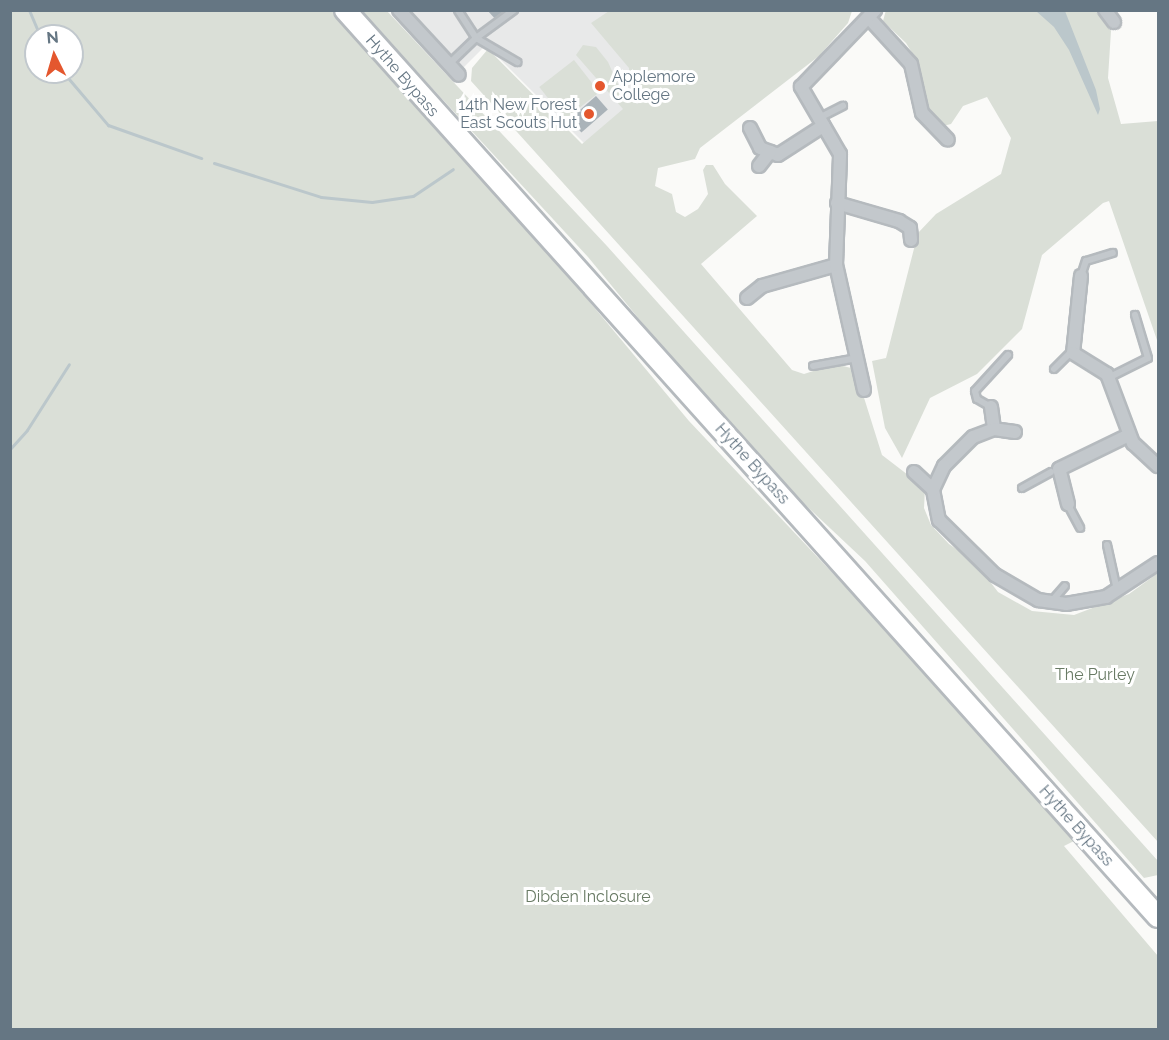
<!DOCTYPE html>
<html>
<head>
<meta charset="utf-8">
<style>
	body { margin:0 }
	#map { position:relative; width:1169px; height:1040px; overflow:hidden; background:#fafaf8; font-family:Raleway,sans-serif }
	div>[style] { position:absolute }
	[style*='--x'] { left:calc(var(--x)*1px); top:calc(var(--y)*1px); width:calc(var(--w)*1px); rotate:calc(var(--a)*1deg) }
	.built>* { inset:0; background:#e8e9e9 }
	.green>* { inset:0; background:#dadfd7; transform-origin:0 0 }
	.water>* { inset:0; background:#bbc7cb }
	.stream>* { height:3px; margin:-1.5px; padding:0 1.5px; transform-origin:1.5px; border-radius:1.5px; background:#bbc7cb }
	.building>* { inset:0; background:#aab3b9; transform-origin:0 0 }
	.roads { filter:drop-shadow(2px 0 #b5babe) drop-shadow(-2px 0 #b5babe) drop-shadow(0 2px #b5babe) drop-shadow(0 -2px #b5babe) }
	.service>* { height:6px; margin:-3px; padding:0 3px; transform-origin:3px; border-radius:3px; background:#c3c8cc }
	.minor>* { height:12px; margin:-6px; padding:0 6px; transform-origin:6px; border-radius:6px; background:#c3c8cc }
	.primary>* { height:20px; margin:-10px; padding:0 10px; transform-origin:10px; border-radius:10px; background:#fff }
	.dots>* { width:16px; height:16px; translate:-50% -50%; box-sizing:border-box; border:3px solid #fff; border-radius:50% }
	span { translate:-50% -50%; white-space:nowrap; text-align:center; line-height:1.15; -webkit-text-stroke:6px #fff; paint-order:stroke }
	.street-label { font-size:16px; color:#657683 }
	.poi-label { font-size:16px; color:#657683 }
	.left { translate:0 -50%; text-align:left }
	.right { translate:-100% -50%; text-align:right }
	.park-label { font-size:16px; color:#687a64 }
	.frame { position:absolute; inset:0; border:12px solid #657683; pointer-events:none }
	.north { position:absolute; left:24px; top:24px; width:60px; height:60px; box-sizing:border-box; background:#fff; border:2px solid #c1c8cd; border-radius:50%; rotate:355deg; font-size:16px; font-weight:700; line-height:24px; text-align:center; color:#657683 }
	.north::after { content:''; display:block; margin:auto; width:21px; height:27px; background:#e4572e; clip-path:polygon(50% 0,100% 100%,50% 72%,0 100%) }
</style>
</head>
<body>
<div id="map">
	<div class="built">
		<div style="clip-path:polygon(411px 11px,778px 11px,598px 157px,486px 45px,462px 69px)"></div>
	</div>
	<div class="green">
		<div style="clip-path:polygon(886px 10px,1097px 11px,1111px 31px,1108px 78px,1121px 124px,1158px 121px,1158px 343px,1109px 201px,1103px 203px,1042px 255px,1022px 329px,977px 374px,930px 398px,902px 458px,885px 428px,872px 361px,886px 358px,918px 233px,936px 214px,1001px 174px,1011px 138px,987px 97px,963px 106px,951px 124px,943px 126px,931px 118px,924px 103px,919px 64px,906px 43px,883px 21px)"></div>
		<div style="clip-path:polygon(evenodd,10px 11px,335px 11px,553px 258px,689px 421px,926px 672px,1074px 841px,1064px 846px,1158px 956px,1158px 1029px,11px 1029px,10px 11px,36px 36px,72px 36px,72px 72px,36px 72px,36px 36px)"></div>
		<div style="clip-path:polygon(361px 11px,387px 11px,607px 246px,1158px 861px,1158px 875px,1144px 878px,865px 561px,798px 498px,686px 376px,588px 257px)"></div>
		<div style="clip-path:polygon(609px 11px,852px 11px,848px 23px,819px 56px,700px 148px,695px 159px,658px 168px,655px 186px,672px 194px,676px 212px,685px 217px,698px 209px,708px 194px,703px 170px,706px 165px,713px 165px,725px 184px,757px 216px,701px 264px,792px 370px,804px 374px,835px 364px,855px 369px,882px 455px,925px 488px,924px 508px,931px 525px,949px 544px,975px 562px,998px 592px,1032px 611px,1074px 615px,1129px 594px,1158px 573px,1158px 842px,471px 81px,472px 68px,488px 49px,582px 144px,623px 109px,576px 55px,583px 45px,596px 47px,608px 62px,620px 89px,637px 104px,646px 98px,629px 81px,629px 68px,591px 23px)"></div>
		<div style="left:574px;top:60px;width:41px;height:44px;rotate:52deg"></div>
	</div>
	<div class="water">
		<div style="clip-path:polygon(1036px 11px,1065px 11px,1096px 90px,1100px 109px,1098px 115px,1069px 50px,1054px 27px)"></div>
	</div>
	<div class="stream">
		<div style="--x:29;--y:10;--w:28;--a:67"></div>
		<div style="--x:63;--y:72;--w:70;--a:49.7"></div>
		<div style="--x:108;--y:125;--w:99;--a:19.5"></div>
		<div style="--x:214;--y:163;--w:112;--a:17.6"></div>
		<div style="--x:321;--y:197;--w:51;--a:5.6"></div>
		<div style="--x:372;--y:202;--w:41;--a:-8.3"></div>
		<div style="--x:413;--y:196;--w:48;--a:-34"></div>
		<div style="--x:10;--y:449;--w:25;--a:-48"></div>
		<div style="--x:27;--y:430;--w:78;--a:-57.5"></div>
	</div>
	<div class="building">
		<div style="clip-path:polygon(487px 10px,510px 10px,498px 22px)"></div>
		<div style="left:596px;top:96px;width:18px;height:35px;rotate:49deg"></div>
	</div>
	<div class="roads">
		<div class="service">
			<div style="--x:514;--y:10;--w:47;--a:143.6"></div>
			<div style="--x:476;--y:38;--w:48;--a:30.3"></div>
			<div style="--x:449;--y:64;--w:37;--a:-44"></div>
			<div style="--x:476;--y:38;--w:33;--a:-123"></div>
			<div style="--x:819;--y:118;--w:27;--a:-27"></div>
			<div style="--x:1081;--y:276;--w:16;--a:-72"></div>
			<div style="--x:1086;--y:261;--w:28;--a:-17"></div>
			<div style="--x:813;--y:366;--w:45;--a:-10.3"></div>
			<div style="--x:1054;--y:369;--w:25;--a:-45"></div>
			<div style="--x:1110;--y:377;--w:42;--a:-26.6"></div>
			<div style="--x:1148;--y:358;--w:45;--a:-106.8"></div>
			<div style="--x:991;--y:407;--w:16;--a:-150"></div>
			<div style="--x:977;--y:399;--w:8;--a:-104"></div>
			<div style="--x:975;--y:391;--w:49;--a:-47.5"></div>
			<div style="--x:1022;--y:488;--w:33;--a:-29"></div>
			<div style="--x:1068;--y:505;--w:26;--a:62"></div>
			<div style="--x:1107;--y:545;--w:46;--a:77.5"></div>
			<div style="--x:1051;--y:602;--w:21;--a:-49"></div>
		</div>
		<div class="minor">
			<div style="--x:399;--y:10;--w:88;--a:47.3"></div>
			<div style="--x:1105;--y:10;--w:15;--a:53"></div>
			<div style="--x:869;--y:18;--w:62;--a:47.6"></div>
			<div style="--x:911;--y:64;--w:50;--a:77.3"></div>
			<div style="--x:922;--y:113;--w:37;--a:46"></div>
			<div style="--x:750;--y:128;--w:22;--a:63"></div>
			<div style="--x:760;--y:148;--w:19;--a:21"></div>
			<div style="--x:778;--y:155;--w:54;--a:-32.8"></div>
			<div style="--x:759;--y:166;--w:18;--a:-52"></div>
			<div style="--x:837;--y:203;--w:65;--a:16.2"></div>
			<div style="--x:899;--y:221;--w:13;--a:32"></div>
			<div style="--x:910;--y:228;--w:12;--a:85"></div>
			<div style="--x:1081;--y:276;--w:77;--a:95.9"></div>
			<div style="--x:1073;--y:353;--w:40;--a:32"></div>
			<div style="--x:1107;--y:374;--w:74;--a:69.4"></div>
			<div style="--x:1133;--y:443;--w:34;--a:43"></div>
			<div style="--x:747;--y:298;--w:19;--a:-39"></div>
			<div style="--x:762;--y:286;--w:77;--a:-15.8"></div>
			<div style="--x:864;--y:390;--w:128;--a:-102.6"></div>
			<div style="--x:836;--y:265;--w:111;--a:-87.9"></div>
			<div style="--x:840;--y:154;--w:78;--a:-120.2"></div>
			<div style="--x:801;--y:87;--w:107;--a:-46.1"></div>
			<div style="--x:991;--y:407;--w:22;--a:82"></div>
			<div style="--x:1015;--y:432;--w:21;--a:-172"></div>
			<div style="--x:994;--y:429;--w:22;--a:159"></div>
			<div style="--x:973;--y:437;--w:41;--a:135"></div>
			<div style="--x:944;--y:466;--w:26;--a:115"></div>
			<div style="--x:933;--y:490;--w:31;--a:79"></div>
			<div style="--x:939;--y:520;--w:78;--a:44.5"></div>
			<div style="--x:995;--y:575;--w:50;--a:30.2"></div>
			<div style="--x:1038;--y:600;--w:28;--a:8"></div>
			<div style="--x:1066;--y:604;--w:41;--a:-9.9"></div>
			<div style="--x:1106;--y:597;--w:62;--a:-33.2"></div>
			<div style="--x:914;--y:472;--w:26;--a:43"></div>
			<div style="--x:1068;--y:504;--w:36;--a:-104"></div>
			<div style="--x:1059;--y:469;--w:78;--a:-25.9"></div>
		</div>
		<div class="primary">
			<div style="--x:345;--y:10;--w:1218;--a:48.13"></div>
		</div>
	</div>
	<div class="dots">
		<div style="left:600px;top:86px;background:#e4572e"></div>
		<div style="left:589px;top:114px;background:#e4572e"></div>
	</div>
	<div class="street-label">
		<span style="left:402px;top:76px;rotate:49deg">Hythe Bypass</span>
		<span style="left:752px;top:464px;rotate:48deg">Hythe Bypass</span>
		<span style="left:1076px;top:826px;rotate:48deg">Hythe Bypass</span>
	</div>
	<div class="poi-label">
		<span class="left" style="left:612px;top:86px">Applemore<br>College</span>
		<span class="right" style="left:577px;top:114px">14th New Forest<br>East Scouts Hut</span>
	</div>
	<div class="park-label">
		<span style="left:1095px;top:675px">The Purley</span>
		<span style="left:588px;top:897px">Dibden Inclosure</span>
	</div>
	<div class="frame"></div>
	<div class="north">N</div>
</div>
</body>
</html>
